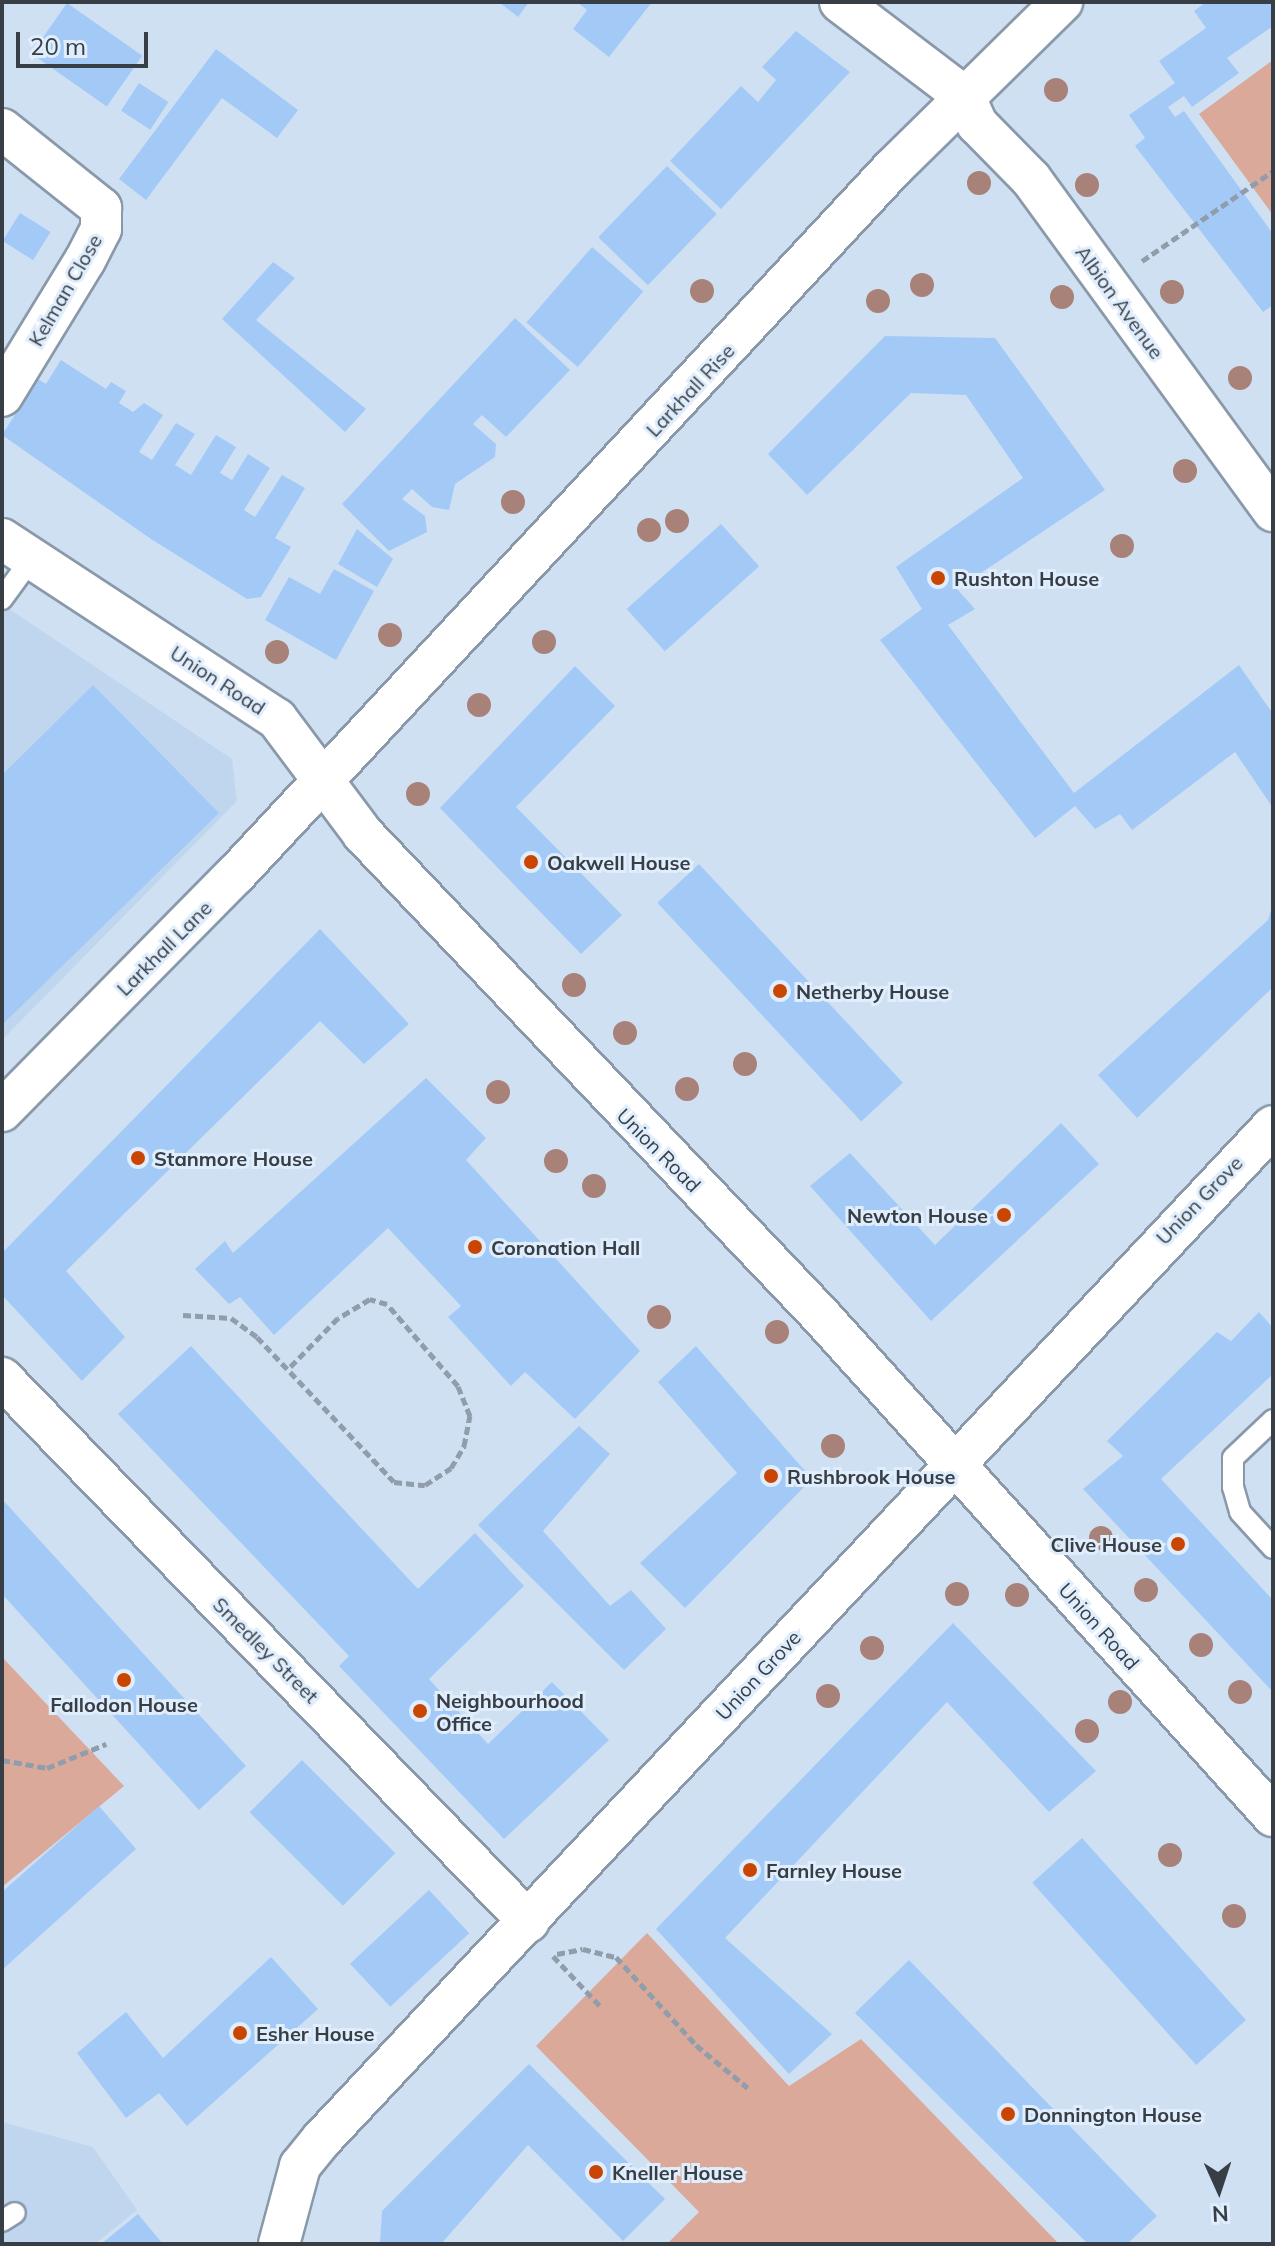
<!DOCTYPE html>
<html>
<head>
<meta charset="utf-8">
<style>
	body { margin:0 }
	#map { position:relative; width:1275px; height:2246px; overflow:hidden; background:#cfe0f3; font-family:Mulish,sans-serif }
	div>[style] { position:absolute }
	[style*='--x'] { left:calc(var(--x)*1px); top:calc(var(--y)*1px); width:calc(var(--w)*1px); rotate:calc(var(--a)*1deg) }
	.built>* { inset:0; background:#c0d6ef }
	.green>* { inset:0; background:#dba999 }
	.building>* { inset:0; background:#a3caf6; transform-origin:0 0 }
	.path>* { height:5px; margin-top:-2.5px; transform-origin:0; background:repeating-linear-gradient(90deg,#909dab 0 8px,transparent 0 12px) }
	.roads { filter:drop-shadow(2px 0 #8999aa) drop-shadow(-2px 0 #8999aa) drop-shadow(0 2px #8999aa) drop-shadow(0 -2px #8999aa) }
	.lane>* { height:20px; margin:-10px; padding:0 10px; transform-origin:10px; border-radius:10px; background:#fff }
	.street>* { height:40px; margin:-20px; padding:0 20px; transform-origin:20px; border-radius:20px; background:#fff }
	.trees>* { width:24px; height:24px; margin:-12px; border-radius:50%; background:#a88178 }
	.dots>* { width:22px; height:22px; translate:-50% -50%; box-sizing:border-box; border:4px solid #dfedfc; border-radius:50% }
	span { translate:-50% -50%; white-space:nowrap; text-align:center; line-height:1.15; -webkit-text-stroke:6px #dfedfc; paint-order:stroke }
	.street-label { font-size:20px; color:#373e45 }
	.poi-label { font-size:20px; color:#373e45; font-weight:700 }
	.left { translate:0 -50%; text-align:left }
	.right { translate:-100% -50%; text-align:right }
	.frame { position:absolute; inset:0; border:4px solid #373e45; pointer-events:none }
	.north { position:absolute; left:1179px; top:2150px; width:80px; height:80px; -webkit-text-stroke:6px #dfedfc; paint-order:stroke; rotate:177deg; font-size:22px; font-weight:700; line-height:32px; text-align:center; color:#373e45 }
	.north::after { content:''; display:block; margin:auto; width:28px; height:36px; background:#373e45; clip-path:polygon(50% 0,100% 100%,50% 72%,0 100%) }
	.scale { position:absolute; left:16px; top:32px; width:132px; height:36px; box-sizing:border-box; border:4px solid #373e45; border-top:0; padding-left:10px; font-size:24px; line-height:28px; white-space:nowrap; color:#373e45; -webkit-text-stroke:6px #dfedfc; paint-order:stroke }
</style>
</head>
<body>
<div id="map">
	<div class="built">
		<div style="clip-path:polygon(2px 604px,232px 759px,237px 801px,2px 1040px)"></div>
		<div style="clip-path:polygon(2px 2122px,93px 2147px,137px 2210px,95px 2244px,2px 2244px)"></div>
	</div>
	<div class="green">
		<div style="clip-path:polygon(1273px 60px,1273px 215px,1199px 114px)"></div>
		<div style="clip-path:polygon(2px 1657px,124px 1786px,2px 1887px)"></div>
		<div style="clip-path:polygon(647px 1933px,789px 2086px,861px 2039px,1059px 2244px,667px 2244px,699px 2212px,536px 2046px)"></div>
	</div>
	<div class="building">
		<div style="clip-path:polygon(499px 2px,529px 2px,518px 17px)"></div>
		<div style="clip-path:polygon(577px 2px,652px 2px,609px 57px,573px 29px,587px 10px)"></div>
		<div style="clip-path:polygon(1206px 2px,1273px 2px,1273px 26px,1227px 58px,1239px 73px,1192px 107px,1184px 96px,1168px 107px,1175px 117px,1184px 111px,1273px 234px,1273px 305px,1263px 312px,1135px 146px,1145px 138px,1129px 115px,1175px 83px,1159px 61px,1206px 28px,1194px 11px)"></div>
		<div style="left:67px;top:3px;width:92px;height:62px;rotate:35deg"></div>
		<div style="clip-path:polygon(796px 31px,850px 72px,721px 209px,670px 161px,741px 86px,758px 102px,776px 80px,762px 67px)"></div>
		<div style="clip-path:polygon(216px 49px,298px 110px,277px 138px,222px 98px,146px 200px,119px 179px)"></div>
		<div style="left:139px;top:83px;width:35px;height:33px;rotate:33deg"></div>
		<div style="left:667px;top:166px;width:69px;height:99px;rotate:44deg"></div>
		<div style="left:20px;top:213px;width:36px;height:33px;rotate:32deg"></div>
		<div style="left:592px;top:247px;width:68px;height:100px;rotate:41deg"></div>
		<div style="clip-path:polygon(273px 262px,295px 278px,256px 320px,366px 409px,345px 432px,222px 319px)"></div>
		<div style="clip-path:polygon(515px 318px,570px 370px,506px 437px,482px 415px,473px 424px,496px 444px,495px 457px,455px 484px,449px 510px,432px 507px,412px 489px,402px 499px,425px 516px,427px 532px,389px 551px,342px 504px)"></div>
		<div style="clip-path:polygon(885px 336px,995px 338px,1105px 490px,957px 589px,975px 609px,948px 625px,1074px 793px,1239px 665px,1273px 714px,1273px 808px,1235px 752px,1132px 830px,1120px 814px,1095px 829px,1075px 806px,1035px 838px,880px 640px,922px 609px,896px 567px,1023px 478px,966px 395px,911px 393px,807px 495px,768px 454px)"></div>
		<div style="clip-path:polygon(61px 360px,106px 389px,111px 382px,126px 391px,119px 403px,133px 412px,144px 403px,163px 415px,139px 452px,152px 460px,176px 423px,195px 434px,175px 465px,191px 475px,216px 435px,236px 447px,220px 473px,232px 480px,248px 454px,270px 468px,244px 510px,255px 517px,282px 475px,305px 488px,275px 538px,291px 547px,261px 597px,247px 599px,151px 539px,2px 435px,38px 379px,46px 384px)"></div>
		<div style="left:721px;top:524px;width:57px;height:127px;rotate:48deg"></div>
		<div style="clip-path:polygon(357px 529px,393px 559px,377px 587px,338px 564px)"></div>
		<div style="clip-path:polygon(334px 569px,374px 591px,336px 660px,265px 620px,289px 577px,320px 594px)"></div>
		<div style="clip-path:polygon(575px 666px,615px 706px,516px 807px,622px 915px,581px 954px,440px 808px)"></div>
		<div style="clip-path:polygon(93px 685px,219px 813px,2px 1025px,2px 775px)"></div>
		<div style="left:699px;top:864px;width:299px;height:57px;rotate:47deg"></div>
		<div style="clip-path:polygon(1273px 904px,1273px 987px,1137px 1118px,1098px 1075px,1268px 920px)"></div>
		<div style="clip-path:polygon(320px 929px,409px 1024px,364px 1064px,320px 1021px,66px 1271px,125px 1337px,82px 1381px,2px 1295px,2px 1253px)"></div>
		<div style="clip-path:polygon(426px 1078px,486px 1138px,466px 1160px,640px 1351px,575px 1419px,525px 1372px,511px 1386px,448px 1317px,461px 1306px,388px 1228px,274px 1335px,240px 1297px,229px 1304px,195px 1269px,225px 1241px,233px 1253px)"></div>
		<div style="clip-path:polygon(1061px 1123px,1099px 1164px,931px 1321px,810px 1186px,850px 1153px,935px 1245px)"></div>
		<div style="clip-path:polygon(1259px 1312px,1273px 1328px,1273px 1374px,1161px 1479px,1273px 1600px,1273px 1692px,1083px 1489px,1123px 1456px,1107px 1441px,1217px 1332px,1231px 1341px)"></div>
		<div style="clip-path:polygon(191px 1346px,418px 1589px,475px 1533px,524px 1586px,429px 1679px,488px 1744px,552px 1682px,609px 1740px,504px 1839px,339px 1666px,349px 1656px,118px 1414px)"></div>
		<div style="clip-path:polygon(696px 1346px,812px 1479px,685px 1608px,640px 1563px,737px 1473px,658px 1382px)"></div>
		<div style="clip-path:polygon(579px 1426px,610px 1454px,543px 1531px,610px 1606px,631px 1590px,666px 1629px,624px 1670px,478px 1525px)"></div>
		<div style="clip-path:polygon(2px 1499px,246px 1766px,199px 1810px,2px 1594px)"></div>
		<div style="clip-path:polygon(953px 1623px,1096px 1771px,1049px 1812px,947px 1702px,725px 1938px,832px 2034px,789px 2074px,656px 1929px)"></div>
		<div style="left:302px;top:1760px;width:132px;height:74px;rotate:45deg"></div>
		<div style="clip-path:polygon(99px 1806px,136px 1849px,2px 1970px,2px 1892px)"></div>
		<div style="left:1082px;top:1838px;width:245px;height:67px;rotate:48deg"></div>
		<div style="left:429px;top:1890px;width:59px;height:108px;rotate:47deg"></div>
		<div style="clip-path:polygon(271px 1957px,318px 2009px,187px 2126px,159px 2093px,126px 2118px,77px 2053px,126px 2012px,163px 2058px)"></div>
		<div style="clip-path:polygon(909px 1960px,1157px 2216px,1127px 2244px,1088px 2244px,855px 2013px)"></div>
		<div style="clip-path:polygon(529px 2064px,665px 2199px,623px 2241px,528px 2145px,441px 2244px,380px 2244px,382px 2211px)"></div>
		<div style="clip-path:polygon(138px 2214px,163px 2244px,101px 2244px)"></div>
	</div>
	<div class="path">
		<div style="--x:1142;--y:261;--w:159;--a:-34.5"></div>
		<div style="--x:183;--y:1315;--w:48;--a:3.6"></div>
		<div style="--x:231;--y:1318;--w:32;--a:36"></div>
		<div style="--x:257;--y:1337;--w:199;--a:46.6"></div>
		<div style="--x:394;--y:1482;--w:31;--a:6"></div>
		<div style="--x:425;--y:1485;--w:31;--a:-33"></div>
		<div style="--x:451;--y:1468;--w:26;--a:-59"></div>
		<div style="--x:464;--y:1446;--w:31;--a:-79"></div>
		<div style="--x:470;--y:1416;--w:32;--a:-112"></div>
		<div style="--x:458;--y:1386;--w:108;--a:-130.9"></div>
		<div style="--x:387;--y:1304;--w:18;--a:-164"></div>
		<div style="--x:370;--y:1299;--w:37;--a:149"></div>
		<div style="--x:338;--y:1318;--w:71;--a:134.4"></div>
		<div style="--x:2;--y:1760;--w:46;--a:10.1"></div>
		<div style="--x:47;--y:1768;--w:64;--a:-22.1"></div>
		<div style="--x:557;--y:1954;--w:26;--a:-11"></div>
		<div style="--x:583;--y:1949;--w:34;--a:14"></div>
		<div style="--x:616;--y:1957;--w:119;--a:47.7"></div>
		<div style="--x:696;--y:2045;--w:67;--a:39.6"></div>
		<div style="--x:553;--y:1956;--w:70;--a:46.7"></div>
	</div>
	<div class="roads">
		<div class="lane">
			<div style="--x:2;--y:599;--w:51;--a:-53.8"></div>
			<div style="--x:1273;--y:1420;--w:55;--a:136.5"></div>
			<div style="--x:1233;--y:1458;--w:29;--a:90"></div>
			<div style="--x:1233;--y:1487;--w:26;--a:74"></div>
			<div style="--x:1240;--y:1512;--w:49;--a:47.5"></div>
			<div style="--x:2;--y:2221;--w:15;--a:-32"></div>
		</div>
		<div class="street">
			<div style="--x:840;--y:2;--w:157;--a:37.2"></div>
			<div style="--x:965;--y:97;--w:30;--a:66"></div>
			<div style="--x:977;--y:124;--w:77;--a:45.5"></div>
			<div style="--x:1031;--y:179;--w:411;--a:53.9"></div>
			<div style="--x:2;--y:129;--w:127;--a:38.6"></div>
			<div style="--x:101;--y:208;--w:21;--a:90"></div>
			<div style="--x:101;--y:229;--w:35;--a:117"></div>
			<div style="--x:85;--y:260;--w:159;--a:121.4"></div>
			<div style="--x:2;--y:539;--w:329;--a:33.2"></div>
			<div style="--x:277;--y:719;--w:144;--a:53.2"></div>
			<div style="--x:363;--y:834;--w:665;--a:46.46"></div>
			<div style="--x:821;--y:1316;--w:674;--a:47.89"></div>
			<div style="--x:2;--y:1111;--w:333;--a:-45.4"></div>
			<div style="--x:236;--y:874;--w:962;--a:-47.06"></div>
			<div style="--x:891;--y:170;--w:240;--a:-44.5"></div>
			<div style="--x:2;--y:1378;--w:757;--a:45.91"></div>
			<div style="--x:279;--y:2244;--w:81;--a:-74.9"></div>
			<div style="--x:300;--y:2166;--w:35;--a:-51"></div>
			<div style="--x:322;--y:2139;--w:1389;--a:-46.81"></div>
		</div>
	</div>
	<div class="trees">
		<div style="left:1056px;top:90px"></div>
		<div style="left:979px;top:183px"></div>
		<div style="left:1087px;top:185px"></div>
		<div style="left:922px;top:285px"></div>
		<div style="left:702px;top:291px"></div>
		<div style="left:1172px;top:292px"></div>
		<div style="left:1062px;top:297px"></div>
		<div style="left:878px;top:301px"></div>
		<div style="left:1240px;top:378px"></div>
		<div style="left:1185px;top:471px"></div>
		<div style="left:513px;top:502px"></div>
		<div style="left:677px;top:521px"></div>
		<div style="left:649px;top:530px"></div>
		<div style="left:1122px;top:546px"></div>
		<div style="left:390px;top:635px"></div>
		<div style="left:544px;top:642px"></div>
		<div style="left:277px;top:652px"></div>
		<div style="left:479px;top:705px"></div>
		<div style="left:418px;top:794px"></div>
		<div style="left:574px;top:985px"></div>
		<div style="left:625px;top:1033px"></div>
		<div style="left:745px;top:1064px"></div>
		<div style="left:687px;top:1089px"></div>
		<div style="left:498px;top:1092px"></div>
		<div style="left:556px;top:1161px"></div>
		<div style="left:594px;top:1186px"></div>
		<div style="left:659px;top:1317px"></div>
		<div style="left:777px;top:1332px"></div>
		<div style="left:833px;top:1446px"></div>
		<div style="left:1101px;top:1538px"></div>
		<div style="left:1146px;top:1590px"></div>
		<div style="left:957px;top:1594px"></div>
		<div style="left:1017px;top:1595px"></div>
		<div style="left:1201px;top:1645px"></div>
		<div style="left:872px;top:1648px"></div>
		<div style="left:1240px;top:1692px"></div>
		<div style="left:828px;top:1696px"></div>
		<div style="left:1120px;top:1702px"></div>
		<div style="left:1087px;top:1731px"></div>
		<div style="left:1170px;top:1855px"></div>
		<div style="left:1234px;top:1916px"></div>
	</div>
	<div class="dots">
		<div style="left:938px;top:578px;background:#ca4501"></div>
		<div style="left:531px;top:862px;background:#ca4501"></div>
		<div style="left:780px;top:991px;background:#ca4501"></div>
		<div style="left:138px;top:1158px;background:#ca4501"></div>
		<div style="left:1004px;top:1215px;background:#ca4501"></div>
		<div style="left:475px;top:1247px;background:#ca4501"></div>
		<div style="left:771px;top:1476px;background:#ca4501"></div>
		<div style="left:1178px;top:1544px;background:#ca4501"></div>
		<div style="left:124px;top:1680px;background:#ca4501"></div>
		<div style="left:420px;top:1711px;background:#ca4501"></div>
		<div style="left:750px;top:1870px;background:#ca4501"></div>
		<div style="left:240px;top:2033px;background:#ca4501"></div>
		<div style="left:1008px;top:2114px;background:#ca4501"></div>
		<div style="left:596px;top:2172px;background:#ca4501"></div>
	</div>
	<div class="street-label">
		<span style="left:65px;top:290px;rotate:-60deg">Kelman Close</span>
		<span style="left:1120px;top:302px;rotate:54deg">Albion Avenue</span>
		<span style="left:690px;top:390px;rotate:-47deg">Larkhall Rise</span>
		<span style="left:218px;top:680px;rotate:33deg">Union Road</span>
		<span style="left:164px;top:948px;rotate:-45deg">Larkhall Lane</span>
		<span style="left:659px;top:1150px;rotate:45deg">Union Road</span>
		<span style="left:1199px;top:1200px;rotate:-46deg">Union Grove</span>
		<span style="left:1099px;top:1626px;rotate:48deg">Union Road</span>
		<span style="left:266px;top:1650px;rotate:45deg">Smedley Street</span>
		<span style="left:758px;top:1675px;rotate:-47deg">Union Grove</span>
	</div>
	<div class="poi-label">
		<span class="left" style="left:954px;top:578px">Rushton House</span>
		<span class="left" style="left:547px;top:862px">Oakwell House</span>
		<span class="left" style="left:796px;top:991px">Netherby House</span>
		<span class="left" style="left:154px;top:1158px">Stanmore House</span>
		<span class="right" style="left:988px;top:1215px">Newton House</span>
		<span class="left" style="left:491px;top:1247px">Coronation Hall</span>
		<span class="left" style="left:787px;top:1476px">Rushbrook House</span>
		<span class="right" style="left:1162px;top:1544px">Clive House</span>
		<span class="left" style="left:436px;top:1712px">Neighbourhood<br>Office</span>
		<span style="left:124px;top:1704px">Fallodon House</span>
		<span class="left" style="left:766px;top:1870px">Farnley House</span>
		<span class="left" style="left:256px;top:2033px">Esher House</span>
		<span class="left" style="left:1024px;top:2114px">Donnington House</span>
		<span class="left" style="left:612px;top:2172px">Kneller House</span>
	</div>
	<div class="frame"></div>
	<div class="north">N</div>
	<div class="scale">20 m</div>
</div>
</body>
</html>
